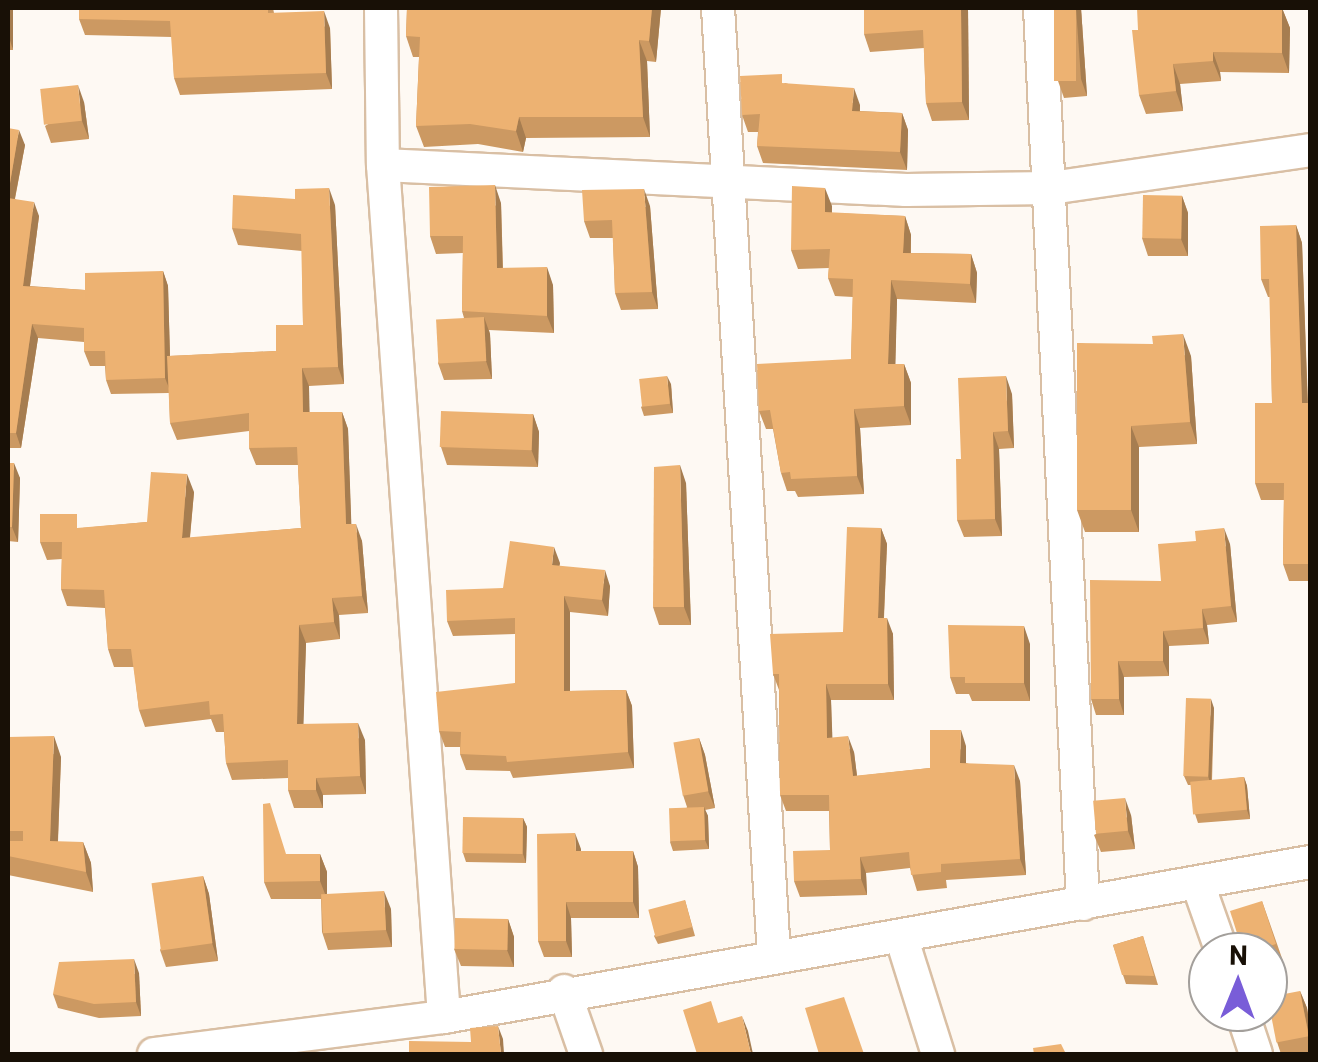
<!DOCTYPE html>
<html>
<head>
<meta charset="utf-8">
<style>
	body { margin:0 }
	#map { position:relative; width:1318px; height:1062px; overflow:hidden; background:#fef9f3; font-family:Barlow,sans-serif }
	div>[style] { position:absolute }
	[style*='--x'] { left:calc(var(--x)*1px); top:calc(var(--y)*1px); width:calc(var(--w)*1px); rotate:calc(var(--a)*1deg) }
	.roads { filter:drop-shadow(2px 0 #d9bfa4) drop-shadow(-2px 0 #d9bfa4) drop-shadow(0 2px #d9bfa4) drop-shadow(0 -2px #d9bfa4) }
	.minor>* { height:32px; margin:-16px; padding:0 16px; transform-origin:16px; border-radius:16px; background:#fff }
	.wall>* { inset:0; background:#cc9962 }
	.shaded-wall>* { inset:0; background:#a67d50 }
	.building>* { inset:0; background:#edb272; transform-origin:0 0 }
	span { translate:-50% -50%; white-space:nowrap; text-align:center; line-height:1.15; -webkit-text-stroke:8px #fff; paint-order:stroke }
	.frame { position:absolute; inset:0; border:10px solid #181006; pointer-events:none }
	.north { position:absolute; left:1188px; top:932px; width:100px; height:100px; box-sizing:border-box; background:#fff; border:2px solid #a39f9b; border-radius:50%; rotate:1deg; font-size:28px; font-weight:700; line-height:40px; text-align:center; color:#181006 }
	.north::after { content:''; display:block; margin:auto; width:35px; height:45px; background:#795dd8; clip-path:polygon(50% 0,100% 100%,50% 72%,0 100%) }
</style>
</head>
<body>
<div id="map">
	<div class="roads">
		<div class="minor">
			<div style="--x:381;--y:8;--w:157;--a:89.3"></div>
			<div style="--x:383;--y:165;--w:854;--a:85.9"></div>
			<div style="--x:718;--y:8;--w:950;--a:86.62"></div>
			<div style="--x:1040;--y:8;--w:897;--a:87.25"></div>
			<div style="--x:383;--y:165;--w:524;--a:2.74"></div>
			<div style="--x:906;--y:190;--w:145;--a:-0.8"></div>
			<div style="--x:1051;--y:188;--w:262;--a:-8.3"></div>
			<div style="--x:1198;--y:884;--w:72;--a:70.6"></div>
			<div style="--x:901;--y:936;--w:124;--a:72.6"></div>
			<div style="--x:564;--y:991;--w:67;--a:70.8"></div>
			<div style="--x:1242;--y:1012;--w:44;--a:71.6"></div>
			<div style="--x:154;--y:1054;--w:292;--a:-7.3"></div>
			<div style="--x:444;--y:1017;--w:880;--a:-10.15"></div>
		</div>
	</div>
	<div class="wall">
		<div style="clip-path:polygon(8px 8px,13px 50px,8px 50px)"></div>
		<div style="clip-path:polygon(79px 8px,273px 8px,274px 13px,330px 28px,332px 89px,180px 95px,174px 78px,172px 37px,85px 35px,79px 19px)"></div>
		<div style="clip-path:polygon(407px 8px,661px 8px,656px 62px,647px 61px,650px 137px,526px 138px,523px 152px,478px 144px,424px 147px,416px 126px,419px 57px,413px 57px,406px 36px)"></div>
		<div style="clip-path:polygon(864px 8px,968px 8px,969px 120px,932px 121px,926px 103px,924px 48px,870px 52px,864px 34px)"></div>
		<div style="clip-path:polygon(1054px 8px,1081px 8px,1087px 96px,1064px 98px,1058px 81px)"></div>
		<div style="clip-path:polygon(1282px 8px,1290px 28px,1289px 73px,1220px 72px,1221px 81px,1180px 84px,1183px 111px,1146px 114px,1139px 95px,1138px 30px)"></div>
		<div style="clip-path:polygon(785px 83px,860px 105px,860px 111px,902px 113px,908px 130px,907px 170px,763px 163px,757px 146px,758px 132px,748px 132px,742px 115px)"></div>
		<div style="clip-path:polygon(84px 102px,89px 139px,51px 143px,45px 126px)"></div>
		<div style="clip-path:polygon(8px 128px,25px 145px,15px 199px,39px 216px,30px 286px,85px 290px,163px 271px,168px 286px,170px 356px,276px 351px,303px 325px,302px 251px,238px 245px,232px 228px,335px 205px,344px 384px,309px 386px,309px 412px,342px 412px,348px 429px,351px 524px,362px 541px,368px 613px,339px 615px,340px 639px,306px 643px,303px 724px,365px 740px,366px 794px,323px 795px,323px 808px,294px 808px,288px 790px,288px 778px,232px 780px,226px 763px,224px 732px,216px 732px,211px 719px,145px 727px,139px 710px,134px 667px,114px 667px,108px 649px,105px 608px,67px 606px,61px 589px,62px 559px,47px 560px,40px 542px,82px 528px,147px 522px,194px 492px,190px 538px,301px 528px,298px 465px,256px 465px,249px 448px,249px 431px,177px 440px,170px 423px,169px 393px,111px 394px,106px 380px,105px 366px,90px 366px,84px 351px,84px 342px,38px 338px,21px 448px,8px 448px)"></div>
		<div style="clip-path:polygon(1182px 196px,1188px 213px,1188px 256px,1148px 256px,1142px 238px)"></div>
		<div style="clip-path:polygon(501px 203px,503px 268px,553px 285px,554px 333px,489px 330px,490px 334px,492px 379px,444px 380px,438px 363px,464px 318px,462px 311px,463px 253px,436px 254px,430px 236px)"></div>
		<div style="clip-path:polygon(650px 206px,658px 309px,621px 310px,615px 293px,613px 238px,590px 238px,584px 221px)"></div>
		<div style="clip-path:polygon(832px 206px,832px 213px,905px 216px,911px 235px,911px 253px,971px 254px,977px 273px,976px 303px,897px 299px,895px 364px,904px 364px,911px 383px,911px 425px,860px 428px,864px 494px,798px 497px,795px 491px,787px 491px,781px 473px,773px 429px,766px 429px,759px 411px,851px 359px,853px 297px,835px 296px,828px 278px,829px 268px,798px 269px,791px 250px)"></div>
		<div style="clip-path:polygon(1296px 225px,1302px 243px,1308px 403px,1310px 409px,1310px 581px,1289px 581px,1283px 564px,1284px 500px,1261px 500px,1255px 483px,1272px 403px,1270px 297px,1268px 297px,1261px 279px)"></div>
		<div style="clip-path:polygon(1077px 343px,1191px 356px,1197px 444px,1139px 447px,1139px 532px,1085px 532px,1077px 510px)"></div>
		<div style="clip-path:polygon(671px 384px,673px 413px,644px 416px,641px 407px)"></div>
		<div style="clip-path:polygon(1012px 394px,1014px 448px,999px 449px,1002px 536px,964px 537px,957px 520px,961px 459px)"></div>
		<div style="clip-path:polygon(533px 414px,539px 432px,538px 467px,447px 465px,441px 447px)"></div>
		<div style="clip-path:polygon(8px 463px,20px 478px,18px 542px,8px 541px)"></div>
		<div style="clip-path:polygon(686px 483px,691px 625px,659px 625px,653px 607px)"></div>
		<div style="clip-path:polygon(881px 528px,887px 544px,884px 618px,893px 634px,894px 700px,831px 700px,832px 738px,854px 752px,857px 776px,930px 768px,966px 746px,966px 763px,1020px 781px,1026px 875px,946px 880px,947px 888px,917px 891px,910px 868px,866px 873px,867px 895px,800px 897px,794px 881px,830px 850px,829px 811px,786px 811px,780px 795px,779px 690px,773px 674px,843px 632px)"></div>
		<div style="clip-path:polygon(1230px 544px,1237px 622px,1207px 625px,1209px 644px,1169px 646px,1169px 676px,1124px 677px,1124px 715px,1096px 715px,1091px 699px,1161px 581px)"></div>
		<div style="clip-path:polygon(560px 563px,559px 566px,610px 586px,608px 616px,570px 612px,570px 691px,626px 690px,632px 706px,634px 768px,513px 778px,510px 771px,466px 770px,460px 754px,460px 747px,445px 747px,439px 731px,515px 683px,515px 634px,453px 636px,447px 621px,503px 588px)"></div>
		<div style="clip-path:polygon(1030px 644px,1030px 701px,972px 701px,969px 694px,956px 694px,950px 677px)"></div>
		<div style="clip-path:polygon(1214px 708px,1212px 781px,1244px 777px,1247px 786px,1250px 819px,1198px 823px,1195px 814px,1191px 785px,1188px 785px,1184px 776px)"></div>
		<div style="clip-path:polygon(8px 737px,61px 757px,58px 842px,83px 842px,91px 863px,93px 892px,8px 875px)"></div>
		<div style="clip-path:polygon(699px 738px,705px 755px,715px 808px,705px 810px,708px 816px,709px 849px,673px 851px,670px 842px,687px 807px,683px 795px)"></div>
		<div style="clip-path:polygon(1131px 815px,1135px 849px,1101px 852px,1094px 835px)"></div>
		<div style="clip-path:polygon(523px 818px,527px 827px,526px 863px,466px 862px,463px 853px)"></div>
		<div style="clip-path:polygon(581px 851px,633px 851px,638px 867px,639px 918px,571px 918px,572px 957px,544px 957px,538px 941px)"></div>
		<div style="clip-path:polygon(287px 854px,320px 854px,327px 872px,327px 894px,391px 909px,392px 947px,328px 950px,322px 932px,321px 899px,271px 899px,264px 882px)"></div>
		<div style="clip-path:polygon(203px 876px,209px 894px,218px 961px,166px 967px,160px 950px)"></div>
		<div style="clip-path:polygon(685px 900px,695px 936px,658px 944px,654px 936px)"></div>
		<div style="clip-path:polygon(1262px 901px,1283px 961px,1268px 966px,1268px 952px,1243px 952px)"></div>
		<div style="clip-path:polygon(508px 919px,514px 937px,514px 967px,461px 966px,454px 949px)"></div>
		<div style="clip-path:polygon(1143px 936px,1158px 985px,1126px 984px,1113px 945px)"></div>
		<div style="clip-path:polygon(139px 973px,141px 1016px,99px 1018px,58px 1008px,53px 994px)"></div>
		<div style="clip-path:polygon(1300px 991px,1307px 1008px,1310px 1028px,1310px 1054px,1281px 1054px,1277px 1042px)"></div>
	</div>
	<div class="shaded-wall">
		<div style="clip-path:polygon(8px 8px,13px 8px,13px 50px,8px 34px)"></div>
		<div style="clip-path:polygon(652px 8px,661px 8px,656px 62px,649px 41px)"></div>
		<div style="clip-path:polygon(961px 8px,968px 8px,969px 120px,962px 102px)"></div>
		<div style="clip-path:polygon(1076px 8px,1081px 8px,1087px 96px,1081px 79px)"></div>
		<div style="clip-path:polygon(1282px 8px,1290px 28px,1289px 73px,1282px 53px)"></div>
		<div style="clip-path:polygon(324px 11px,330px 28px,332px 89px,326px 73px)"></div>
		<div style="clip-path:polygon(639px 40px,647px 61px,650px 137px,643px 117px)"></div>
		<div style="clip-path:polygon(1213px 52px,1220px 72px,1221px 81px,1213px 61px)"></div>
		<div style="clip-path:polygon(1173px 64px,1180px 84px,1183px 111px,1176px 91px)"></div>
		<div style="clip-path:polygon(78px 85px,84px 102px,89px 139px,82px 121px)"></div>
		<div style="clip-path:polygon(854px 88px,860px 105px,859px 128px,852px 111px)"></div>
		<div style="clip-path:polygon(902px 113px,908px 130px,907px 170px,900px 152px)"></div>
		<div style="clip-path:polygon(519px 117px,526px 138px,523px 152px,516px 131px)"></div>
		<div style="clip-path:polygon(19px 130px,25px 145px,12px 213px,8px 195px)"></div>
		<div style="clip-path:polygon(495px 185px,501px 203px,503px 285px,497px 268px)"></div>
		<div style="clip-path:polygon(329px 188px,335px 205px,344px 384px,338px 367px)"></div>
		<div style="clip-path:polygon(825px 188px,832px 206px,831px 231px,825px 212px)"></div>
		<div style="clip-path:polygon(644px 189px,650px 206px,658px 309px,652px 292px)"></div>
		<div style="clip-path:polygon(1182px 196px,1188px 213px,1188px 256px,1181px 239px)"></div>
		<div style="clip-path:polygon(34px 202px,39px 216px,28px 301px,23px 286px)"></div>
		<div style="clip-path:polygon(905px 216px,911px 235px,910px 272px,903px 253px)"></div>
		<div style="clip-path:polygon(1296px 225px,1302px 243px,1308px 413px,1308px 403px,1310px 409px,1310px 529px,1309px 524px,1302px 403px)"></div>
		<div style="clip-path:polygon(971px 254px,977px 273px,976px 303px,970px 284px)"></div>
		<div style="clip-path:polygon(547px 267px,553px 285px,554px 333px,547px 316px)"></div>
		<div style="clip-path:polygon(163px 271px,168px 286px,171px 393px,165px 378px)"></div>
		<div style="clip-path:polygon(891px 280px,897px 299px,895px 383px,888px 364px)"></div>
		<div style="clip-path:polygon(484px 317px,490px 334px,492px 379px,486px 361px)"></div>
		<div style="clip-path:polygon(32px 324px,38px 338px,21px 448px,16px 433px)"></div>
		<div style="clip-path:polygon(1183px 334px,1191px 356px,1197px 444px,1190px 422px)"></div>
		<div style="clip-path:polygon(904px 364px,911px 383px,911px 425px,904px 406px)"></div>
		<div style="clip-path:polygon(302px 368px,309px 386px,310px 429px,303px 412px)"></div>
		<div style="clip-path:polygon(667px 376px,671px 384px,673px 413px,670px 404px)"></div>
		<div style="clip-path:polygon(1006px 376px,1012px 394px,1014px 448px,1008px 431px)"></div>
		<div style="clip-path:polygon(854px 409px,860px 428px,864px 494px,857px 476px)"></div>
		<div style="clip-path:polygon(342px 412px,348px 429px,352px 542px,346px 524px)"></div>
		<div style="clip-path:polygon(533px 414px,539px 432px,538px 467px,531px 449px)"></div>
		<div style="clip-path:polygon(1131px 426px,1139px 447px,1139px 532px,1131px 510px)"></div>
		<div style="clip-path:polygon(993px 432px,999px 449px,1002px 536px,995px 519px)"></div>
		<div style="clip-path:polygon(14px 463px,20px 478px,18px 542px,12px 527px)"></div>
		<div style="clip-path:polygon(680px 465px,686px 483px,691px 625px,684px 607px)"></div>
		<div style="clip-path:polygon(187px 474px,194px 492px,188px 556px,182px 538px)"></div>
		<div style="clip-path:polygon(356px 524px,362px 541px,368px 613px,362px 596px)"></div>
		<div style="clip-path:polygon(881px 528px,887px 544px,883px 634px,878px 618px)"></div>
		<div style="clip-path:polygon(1224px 528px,1230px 544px,1237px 622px,1231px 606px)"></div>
		<div style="clip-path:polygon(554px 547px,560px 563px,557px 581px,552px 565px)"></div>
		<div style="clip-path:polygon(605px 570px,610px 586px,608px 616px,602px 600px)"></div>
		<div style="clip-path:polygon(564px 596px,570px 612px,570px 707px,564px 691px)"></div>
		<div style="clip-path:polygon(332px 598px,339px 615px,340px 639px,334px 622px)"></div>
		<div style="clip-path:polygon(1202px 609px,1207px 625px,1209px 644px,1203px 628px)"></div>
		<div style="clip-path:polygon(887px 618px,893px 634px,894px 700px,888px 684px)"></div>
		<div style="clip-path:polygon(299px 625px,306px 643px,303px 741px,297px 724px)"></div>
		<div style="clip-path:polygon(1024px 626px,1030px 644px,1030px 701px,1024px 683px)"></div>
		<div style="clip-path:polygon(1163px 631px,1169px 646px,1169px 676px,1163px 661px)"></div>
		<div style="clip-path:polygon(1118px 661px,1124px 677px,1124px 715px,1119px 699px)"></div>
		<div style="clip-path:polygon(826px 684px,831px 700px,833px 754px,827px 738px)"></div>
		<div style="clip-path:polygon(626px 690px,632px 706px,634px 768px,628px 752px)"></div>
		<div style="clip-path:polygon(1211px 699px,1214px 708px,1211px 785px,1208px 776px)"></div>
		<div style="clip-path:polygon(358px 723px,365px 740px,366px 794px,360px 776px)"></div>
		<div style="clip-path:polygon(961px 730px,966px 746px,966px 779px,960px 763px)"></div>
		<div style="clip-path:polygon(54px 736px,61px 757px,57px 862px,50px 841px)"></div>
		<div style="clip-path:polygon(848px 736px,854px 752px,859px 792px,853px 776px)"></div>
		<div style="clip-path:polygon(699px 738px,705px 755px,715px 808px,708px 791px)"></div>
		<div style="clip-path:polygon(1014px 765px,1020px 781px,1026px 875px,1020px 859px)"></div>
		<div style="clip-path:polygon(1244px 777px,1247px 786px,1250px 819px,1247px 810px)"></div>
		<div style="clip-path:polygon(316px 778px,323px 795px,323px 808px,316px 790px)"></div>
		<div style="clip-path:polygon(1125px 798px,1131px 815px,1135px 849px,1128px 831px)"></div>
		<div style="clip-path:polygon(704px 807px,708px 816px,709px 849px,705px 840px)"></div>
		<div style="clip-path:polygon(523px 818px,527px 827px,526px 863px,523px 854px)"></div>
		<div style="clip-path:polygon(575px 833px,581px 849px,581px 867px,576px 851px)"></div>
		<div style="clip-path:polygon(83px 842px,91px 863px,93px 892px,86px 872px)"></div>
		<div style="clip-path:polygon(633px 851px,638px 867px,639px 918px,633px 902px)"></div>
		<div style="clip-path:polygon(320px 854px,327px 872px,327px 899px,320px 881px)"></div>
		<div style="clip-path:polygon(860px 857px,866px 873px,867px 895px,861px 879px)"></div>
		<div style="clip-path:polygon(203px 876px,209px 894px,218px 961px,212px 943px)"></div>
		<div style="clip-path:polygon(384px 891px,391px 909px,392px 947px,386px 930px)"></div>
		<div style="clip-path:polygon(566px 902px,571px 918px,572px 957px,566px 941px)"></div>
		<div style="clip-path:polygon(508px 919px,514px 937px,514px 967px,507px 950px)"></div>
		<div style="clip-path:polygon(134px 959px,139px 973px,141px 1016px,136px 1002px)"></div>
		<div style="clip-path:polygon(1300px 991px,1307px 1008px,1310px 1028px,1310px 1040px)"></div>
		<div style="clip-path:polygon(742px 1016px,748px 1031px,753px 1054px,751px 1054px)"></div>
		<div style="clip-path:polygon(498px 1026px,503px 1039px,504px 1054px,501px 1054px)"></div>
	</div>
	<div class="building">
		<div style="clip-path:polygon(79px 8px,268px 8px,268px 13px,324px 11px,326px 73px,174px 78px,170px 21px,79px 19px)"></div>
		<div style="clip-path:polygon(407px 8px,652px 8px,649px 41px,639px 40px,643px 117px,519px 117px,516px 131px,470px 124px,416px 126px,420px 37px,406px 36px)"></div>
		<div style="clip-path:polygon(864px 8px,961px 8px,962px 102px,926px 103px,923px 30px,864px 34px)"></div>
		<div style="left:1054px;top:8px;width:22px;height:73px"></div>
		<div style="clip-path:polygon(1137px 8px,1282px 8px,1282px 53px,1213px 52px,1213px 61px,1173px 64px,1176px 91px,1139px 95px,1132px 30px,1138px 30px)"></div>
		<div style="clip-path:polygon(782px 74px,782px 83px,854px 88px,852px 111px,902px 113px,900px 152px,757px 146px,760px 114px,742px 115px,740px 76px)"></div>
		<div style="left:78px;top:85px;width:36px;height:38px;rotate:84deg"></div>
		<div style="clip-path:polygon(8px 128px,19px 130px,8px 195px)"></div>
		<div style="clip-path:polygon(495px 185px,497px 268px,547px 267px,547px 316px,462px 311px,463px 236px,430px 236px,429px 187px)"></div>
		<div style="clip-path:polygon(792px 186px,825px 188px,825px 212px,905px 216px,903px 253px,971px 254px,970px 284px,891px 280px,888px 364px,904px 364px,904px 406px,854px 409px,857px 476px,791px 479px,790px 472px,781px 473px,770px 410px,759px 411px,757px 364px,851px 359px,853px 279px,828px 278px,830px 249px,791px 250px)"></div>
		<div style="clip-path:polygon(329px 188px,338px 367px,302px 368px,303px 412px,342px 412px,346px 524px,356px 524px,362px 596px,332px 598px,334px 622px,299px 625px,297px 724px,358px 723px,360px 776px,316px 778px,316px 790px,288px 790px,288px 760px,226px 763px,223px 714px,210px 715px,209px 701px,139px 710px,131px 649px,108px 649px,104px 590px,61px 589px,62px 542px,40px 542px,40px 514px,77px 514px,77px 528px,147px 522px,151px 472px,187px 474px,182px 538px,301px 528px,297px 447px,249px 448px,249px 413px,170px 423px,167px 356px,276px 351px,276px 325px,303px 325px,301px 234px,232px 228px,233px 195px,295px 199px,295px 189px)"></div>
		<div style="clip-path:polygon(644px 189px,652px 292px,615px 293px,612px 220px,584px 221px,582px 190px)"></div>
		<div style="left:1143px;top:195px;width:39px;height:43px;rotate:1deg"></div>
		<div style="clip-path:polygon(8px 198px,34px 202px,23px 286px,85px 290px,85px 273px,163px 271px,165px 378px,106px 380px,105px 351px,84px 351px,84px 328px,32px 324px,16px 433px,8px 433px)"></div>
		<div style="clip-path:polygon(1296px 225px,1302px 403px,1308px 403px,1310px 564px,1283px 564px,1284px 483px,1255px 483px,1255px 403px,1272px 403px,1269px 279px,1261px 279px,1260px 226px)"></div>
		<div style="left:484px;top:317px;width:44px;height:48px;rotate:87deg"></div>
		<div style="clip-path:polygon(1183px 334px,1190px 422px,1131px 426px,1131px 510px,1077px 510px,1077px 343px,1153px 344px,1152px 336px)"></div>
		<div style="left:667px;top:376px;width:28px;height:28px;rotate:84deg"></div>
		<div style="clip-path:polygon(1006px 376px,1008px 431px,993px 432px,995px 519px,957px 520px,956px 459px,961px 459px,958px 378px)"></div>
		<div style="left:441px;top:411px;width:92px;height:36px;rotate:2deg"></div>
		<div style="clip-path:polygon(8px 463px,14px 463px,12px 527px,8px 527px)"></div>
		<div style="clip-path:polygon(680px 465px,684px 607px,653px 607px,654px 467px)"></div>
		<div style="clip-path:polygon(847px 527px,881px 528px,878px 618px,887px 618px,888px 684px,826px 684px,827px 738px,848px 736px,853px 776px,930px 768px,930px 730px,961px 730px,960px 763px,1014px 765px,1020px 859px,941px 864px,941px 872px,911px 875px,909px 852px,860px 857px,861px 879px,794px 881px,793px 851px,830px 850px,829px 795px,780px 795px,779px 674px,773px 674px,770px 634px,843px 632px)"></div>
		<div style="clip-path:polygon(1224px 528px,1231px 606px,1202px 609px,1203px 628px,1163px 631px,1163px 661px,1118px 661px,1119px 699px,1091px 699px,1090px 580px,1161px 581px,1158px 544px,1196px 541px,1195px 531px)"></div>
		<div style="clip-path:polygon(510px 541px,554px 547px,552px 565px,605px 570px,602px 600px,564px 596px,564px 691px,626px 690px,628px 752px,507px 762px,506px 756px,460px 754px,461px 732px,439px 731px,436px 692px,515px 683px,515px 618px,447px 621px,446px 590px,503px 588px)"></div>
		<div style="clip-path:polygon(948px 625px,1024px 626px,1024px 683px,965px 683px,965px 677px,950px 677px)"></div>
		<div style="left:1186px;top:698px;width:25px;height:78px;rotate:2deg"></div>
		<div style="clip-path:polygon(54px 736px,50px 841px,83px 842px,86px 872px,8px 856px,8px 841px,23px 841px,23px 831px,8px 831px,8px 737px)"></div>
		<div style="left:699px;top:738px;width:54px;height:26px;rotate:80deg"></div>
		<div style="left:1244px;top:777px;width:33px;height:54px;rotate:85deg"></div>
		<div style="left:1125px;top:798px;width:33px;height:32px;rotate:85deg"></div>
		<div style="clip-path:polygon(270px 803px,286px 854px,320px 854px,320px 881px,264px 882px,263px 804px)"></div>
		<div style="left:704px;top:807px;width:33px;height:35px;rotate:88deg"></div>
		<div style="left:463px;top:817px;width:60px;height:36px;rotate:1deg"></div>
		<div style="clip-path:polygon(575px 833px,576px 851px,633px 851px,633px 902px,566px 902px,566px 941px,538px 941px,537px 834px)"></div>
		<div style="left:203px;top:876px;width:68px;height:52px;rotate:82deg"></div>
		<div style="left:384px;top:891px;width:39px;height:63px;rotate:87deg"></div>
		<div style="left:685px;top:900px;width:28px;height:38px;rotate:75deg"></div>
		<div style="clip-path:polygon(1262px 901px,1276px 944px,1251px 952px,1243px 952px,1230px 911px)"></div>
		<div style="left:455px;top:918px;width:53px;height:31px;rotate:1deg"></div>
		<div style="clip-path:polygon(1143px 936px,1154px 976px,1122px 975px,1113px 945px)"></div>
		<div style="clip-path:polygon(134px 959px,136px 1002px,94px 1004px,53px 994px,59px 962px)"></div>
		<div style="left:1300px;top:991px;width:46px;height:33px;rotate:79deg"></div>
		<div style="clip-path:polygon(844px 997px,864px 1054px,819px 1054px,805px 1008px)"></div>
		<div style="clip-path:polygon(711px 1001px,718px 1023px,742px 1016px,751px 1054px,697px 1054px,683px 1010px)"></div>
		<div style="clip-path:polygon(498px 1026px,501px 1054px,409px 1054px,409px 1041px,471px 1042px,470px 1028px)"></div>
		<div style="clip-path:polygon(1061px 1044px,1066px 1054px,1034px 1054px,1033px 1048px)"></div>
	</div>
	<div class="frame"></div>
	<div class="north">N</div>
</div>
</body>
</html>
